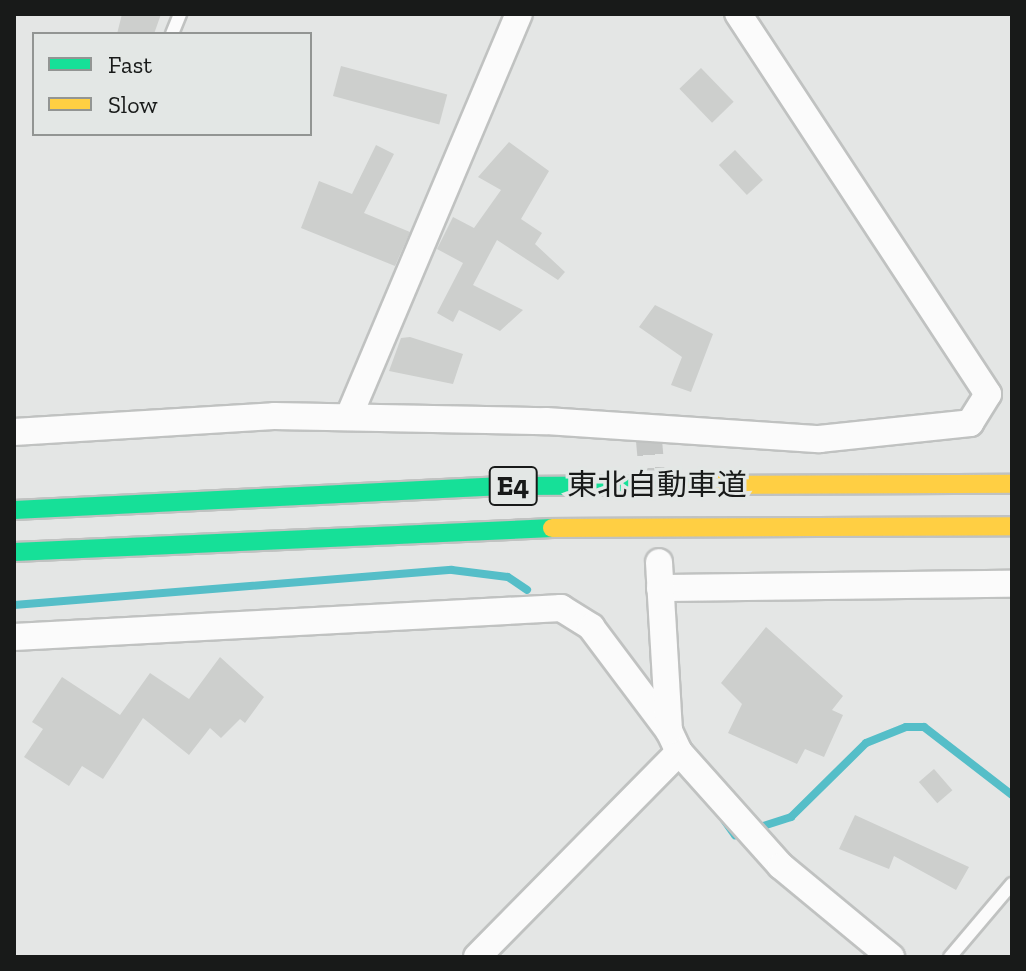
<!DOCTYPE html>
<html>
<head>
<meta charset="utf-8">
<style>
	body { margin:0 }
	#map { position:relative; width:1026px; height:971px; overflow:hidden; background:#e4e6e5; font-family:"Zilla Slab","Noto Sans JP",serif }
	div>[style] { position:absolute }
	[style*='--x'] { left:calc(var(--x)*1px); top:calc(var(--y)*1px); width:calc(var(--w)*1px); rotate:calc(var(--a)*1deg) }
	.stream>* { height:8px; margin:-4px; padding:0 4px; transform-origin:4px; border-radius:4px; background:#55bec8 }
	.building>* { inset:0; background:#cdcfcd; transform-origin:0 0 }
	.street-tunnel>* { height:26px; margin-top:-13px; transform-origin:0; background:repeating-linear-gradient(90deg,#c5c7c6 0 26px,transparent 0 39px) }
	.roads { filter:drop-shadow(2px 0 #c0c2c1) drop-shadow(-2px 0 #c0c2c1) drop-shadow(0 2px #c0c2c1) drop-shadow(0 -2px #c0c2c1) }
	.lane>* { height:12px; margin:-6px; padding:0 6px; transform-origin:6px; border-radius:6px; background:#fbfbfb }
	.street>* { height:26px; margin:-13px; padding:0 13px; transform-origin:13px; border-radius:13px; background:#fbfbfb }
	.fast>* { height:18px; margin:-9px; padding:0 9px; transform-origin:9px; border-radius:9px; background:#16e098 }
	.slow>* { height:18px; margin:-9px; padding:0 9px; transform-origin:9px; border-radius:9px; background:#ffcf43 }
	span { translate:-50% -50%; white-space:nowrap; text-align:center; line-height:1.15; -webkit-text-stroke:7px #e3e7e5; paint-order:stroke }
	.shield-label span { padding:2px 6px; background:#e3e7e5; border:2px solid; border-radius:6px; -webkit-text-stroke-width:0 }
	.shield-label { font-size:28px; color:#181a19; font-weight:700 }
	.street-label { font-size:30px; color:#181a19 }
	.frame { position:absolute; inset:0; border:16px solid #181a19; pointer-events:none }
	.legend { position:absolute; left:32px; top:32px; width:280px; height:104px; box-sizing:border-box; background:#e3e7e5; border:2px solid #929593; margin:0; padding:10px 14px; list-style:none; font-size:24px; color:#181a19 }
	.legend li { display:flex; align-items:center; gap:16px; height:40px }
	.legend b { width:40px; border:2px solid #929593 }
</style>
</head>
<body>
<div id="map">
	<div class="stream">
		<div style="--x:14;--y:605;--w:439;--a:-4.6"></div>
		<div style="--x:452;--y:570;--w:56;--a:7.1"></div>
		<div style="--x:508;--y:577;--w:23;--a:34"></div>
		<div style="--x:724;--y:820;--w:19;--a:54"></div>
		<div style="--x:735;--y:835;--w:59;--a:-17.8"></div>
		<div style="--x:791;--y:817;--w:105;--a:-44.6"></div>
		<div style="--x:866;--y:743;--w:43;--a:-21.8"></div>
		<div style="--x:906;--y:727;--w:18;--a:0"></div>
		<div style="--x:924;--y:727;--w:111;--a:37.7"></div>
	</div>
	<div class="building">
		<div style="clip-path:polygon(122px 14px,161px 14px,154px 34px,117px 34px)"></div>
		<div style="left:341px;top:66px;width:110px;height:31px;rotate:15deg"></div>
		<div style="left:701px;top:68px;width:47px;height:30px;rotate:46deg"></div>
		<div style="clip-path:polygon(509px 142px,549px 171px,521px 219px,542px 233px,535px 244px,565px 272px,558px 280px,497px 240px,473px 285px,523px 310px,500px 331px,459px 310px,453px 322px,437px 313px,463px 263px,437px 249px,453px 217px,474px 228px,501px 190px,478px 177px)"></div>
		<div style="clip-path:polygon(376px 145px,394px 154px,364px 213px,410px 232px,395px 266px,301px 228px,319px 181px,352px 194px)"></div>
		<div style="left:735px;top:150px;width:41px;height:22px;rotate:47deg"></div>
		<div style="clip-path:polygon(655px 305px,713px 334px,691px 392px,671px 385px,682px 357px,639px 327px)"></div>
		<div style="clip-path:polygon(410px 337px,463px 354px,453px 384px,389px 371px,401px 338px)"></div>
		<div style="clip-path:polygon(766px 627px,843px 696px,832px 710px,843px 715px,824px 757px,805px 749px,797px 764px,728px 733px,742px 704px,721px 683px)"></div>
		<div style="clip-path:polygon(220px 657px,264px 697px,245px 723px,240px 719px,221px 738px,210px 728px,189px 755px,143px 718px,103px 779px,82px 766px,69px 786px,24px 757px,43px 729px,32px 722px,62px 677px,120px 715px,150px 673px,189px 699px)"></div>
		<div style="left:934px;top:769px;width:28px;height:20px;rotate:49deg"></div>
		<div style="clip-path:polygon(855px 815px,969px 867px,956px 890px,894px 856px,889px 869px,839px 849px)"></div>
	</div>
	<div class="street-tunnel">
		<div style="--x:648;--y:429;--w:69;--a:85"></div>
	</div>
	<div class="roads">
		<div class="lane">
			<div style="--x:172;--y:34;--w:22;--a:-68"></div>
			<div style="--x:950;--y:957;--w:96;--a:-49.7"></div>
		</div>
		<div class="street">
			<div style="--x:349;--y:416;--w:436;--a:-67.1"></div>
			<div style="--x:14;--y:432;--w:260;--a:-3.5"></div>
			<div style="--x:274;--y:416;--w:272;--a:1.1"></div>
			<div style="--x:546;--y:421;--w:274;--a:3.8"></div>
			<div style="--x:819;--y:439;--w:152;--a:-6"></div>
			<div style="--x:970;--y:423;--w:34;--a:-58"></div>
			<div style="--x:988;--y:394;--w:455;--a:-123.3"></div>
			<div style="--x:660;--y:588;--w:352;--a:-0.7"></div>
			<div style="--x:14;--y:637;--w:548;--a:-3.03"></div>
			<div style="--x:561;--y:608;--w:36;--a:32"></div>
			<div style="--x:591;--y:627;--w:130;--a:53.1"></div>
			<div style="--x:679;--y:752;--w:153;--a:48.2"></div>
			<div style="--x:781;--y:866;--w:143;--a:39.6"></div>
			<div style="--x:477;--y:957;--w:288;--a:-45.4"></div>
			<div style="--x:679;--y:752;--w:23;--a:-115"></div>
			<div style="--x:669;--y:731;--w:169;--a:-93.4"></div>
		</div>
		<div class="fast">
			<div style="--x:14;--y:510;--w:500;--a:-2.8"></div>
			<div style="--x:513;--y:486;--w:184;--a:-0.3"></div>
			<div style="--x:14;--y:552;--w:539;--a:-2.55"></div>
		</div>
		<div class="slow">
			<div style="--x:697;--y:485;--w:315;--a:-0.2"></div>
			<div style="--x:552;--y:528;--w:460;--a:-0.2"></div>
		</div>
	</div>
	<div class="shield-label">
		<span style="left:513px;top:486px">E4</span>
	</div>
	<div class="street-label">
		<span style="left:657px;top:485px">東北自動車道</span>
	</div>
	<div class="frame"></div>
	<ul class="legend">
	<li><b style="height:10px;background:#16e098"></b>Fast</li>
	<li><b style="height:10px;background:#ffcf43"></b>Slow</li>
	</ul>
</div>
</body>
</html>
